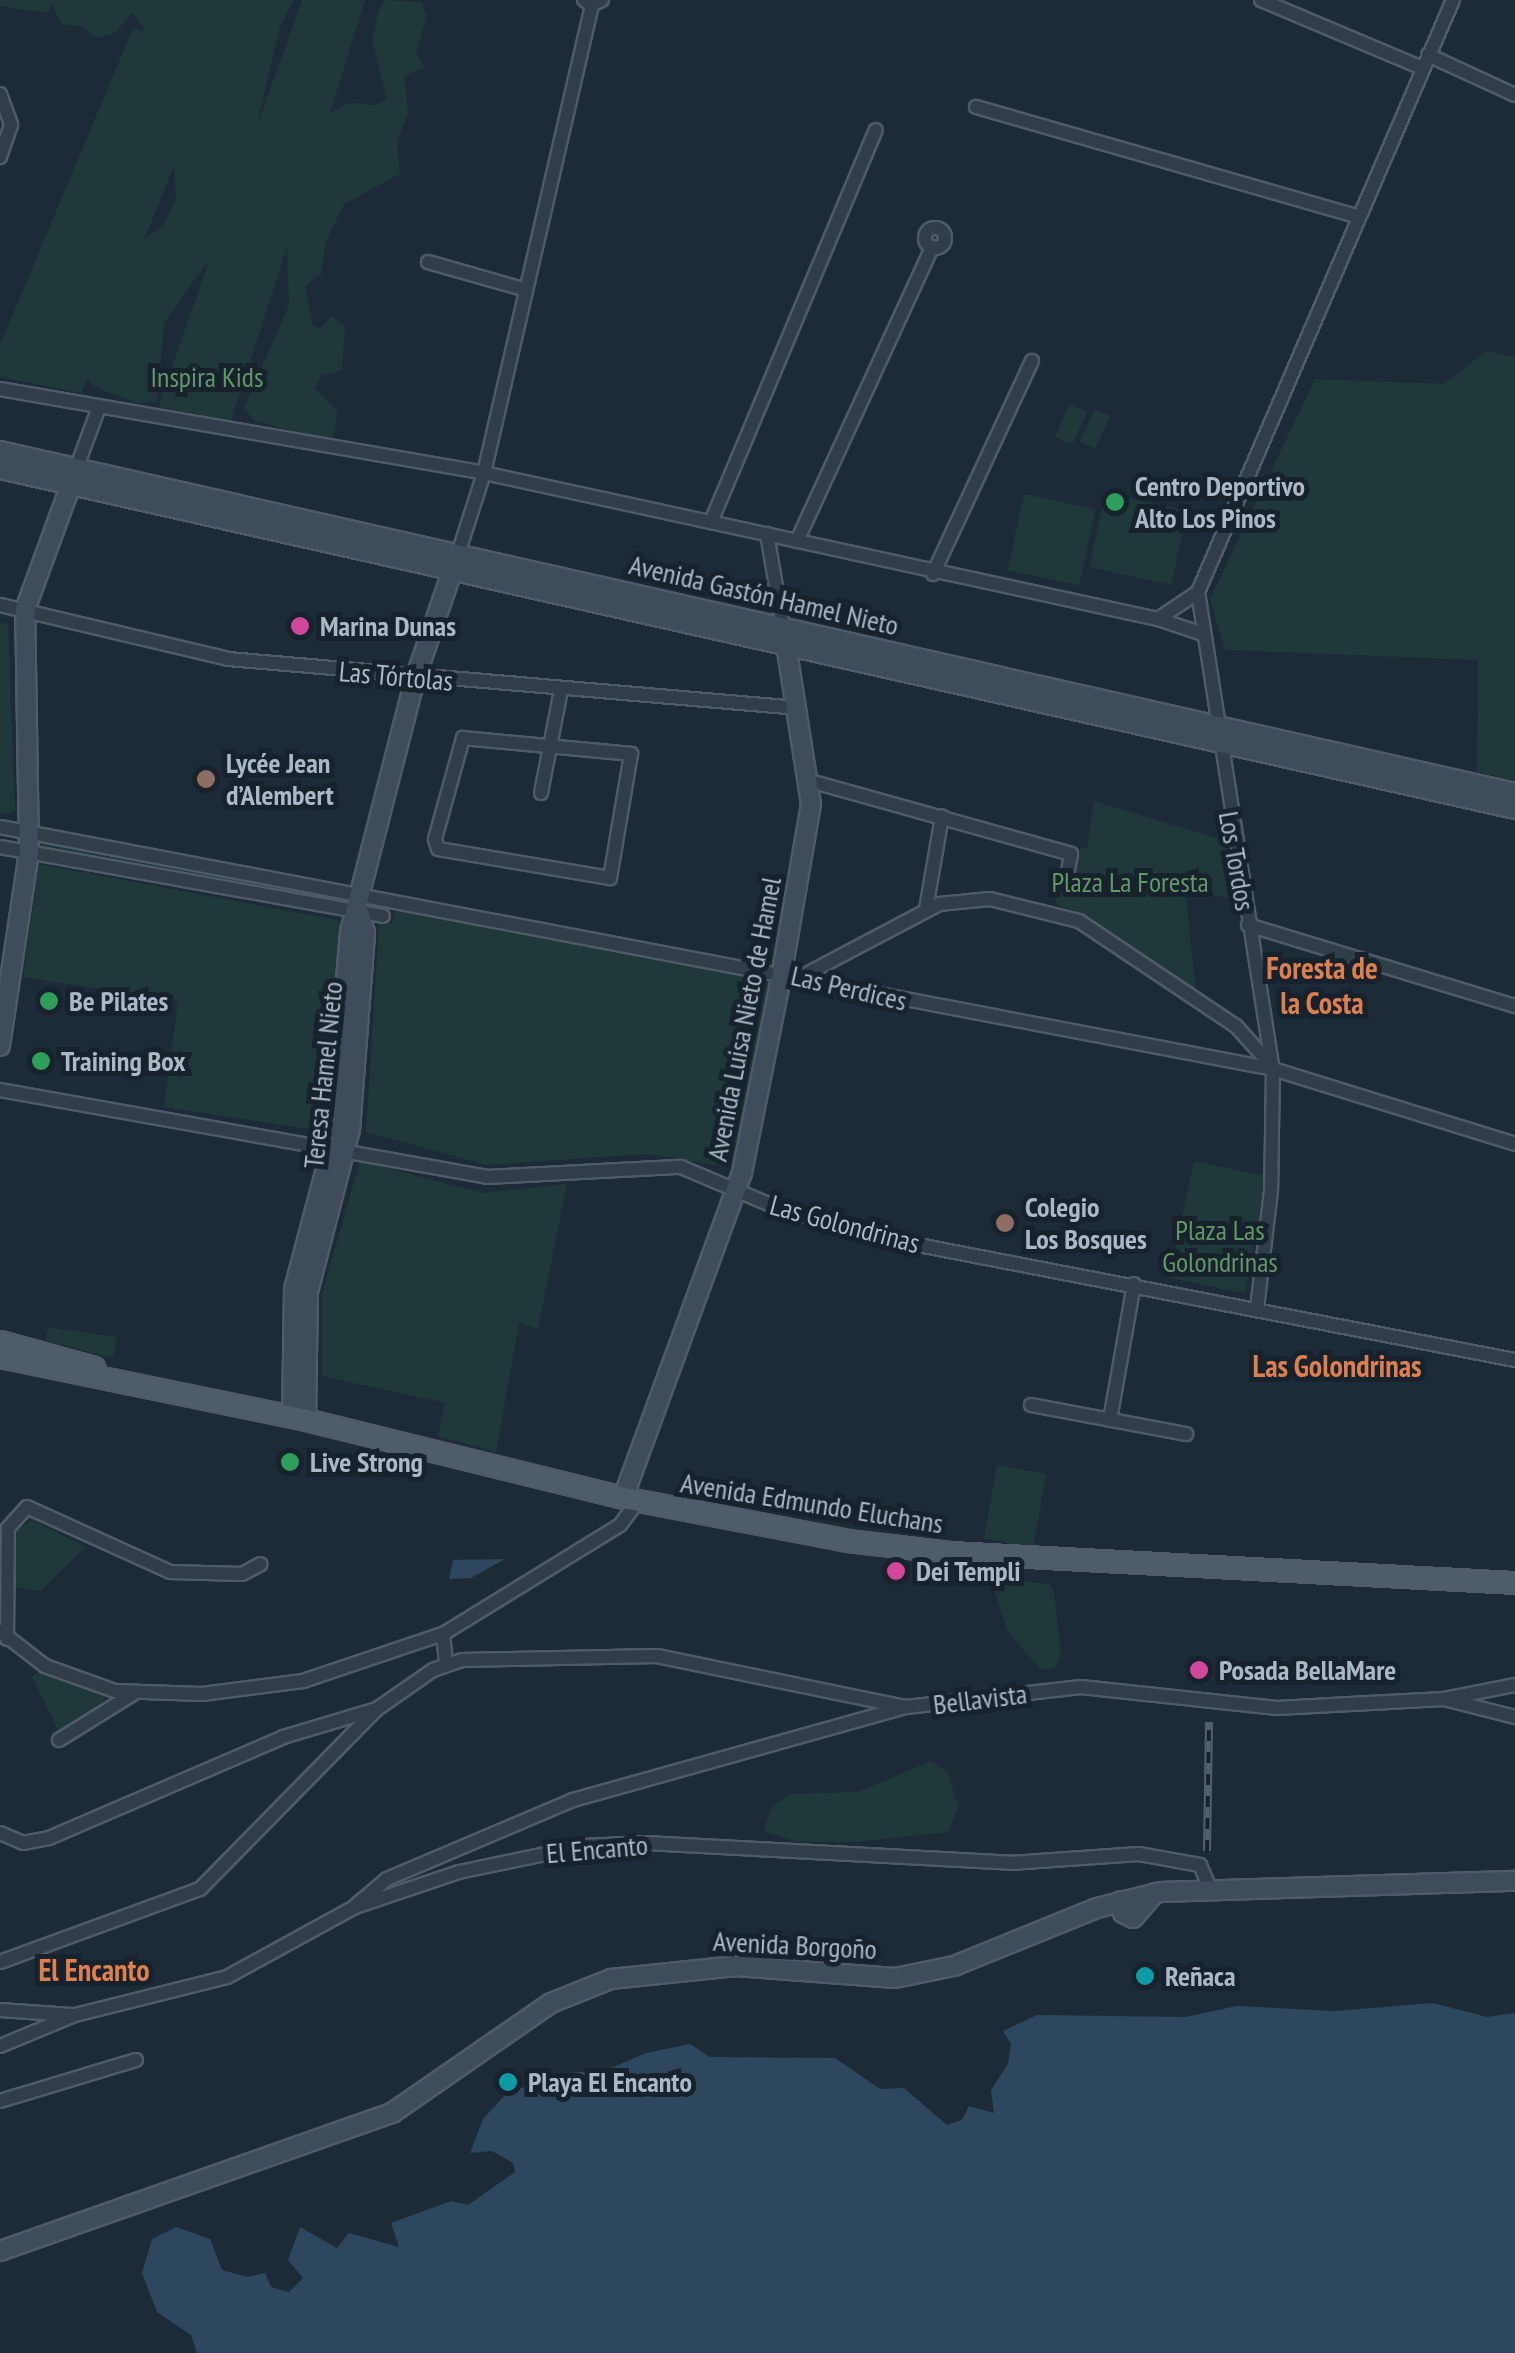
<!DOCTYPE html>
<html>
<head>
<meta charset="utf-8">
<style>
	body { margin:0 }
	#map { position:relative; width:1515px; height:2353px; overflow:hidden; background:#1d2b38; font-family:"PT Sans Narrow",sans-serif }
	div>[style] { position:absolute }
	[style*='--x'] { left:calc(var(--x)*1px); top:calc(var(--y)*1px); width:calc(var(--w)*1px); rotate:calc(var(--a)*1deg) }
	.green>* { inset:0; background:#1f3839; transform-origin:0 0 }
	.water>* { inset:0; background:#2d475f }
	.roads { filter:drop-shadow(2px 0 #4f5b67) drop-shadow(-2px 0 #4f5b67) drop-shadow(0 2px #4f5b67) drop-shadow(0 -2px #4f5b67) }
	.street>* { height:12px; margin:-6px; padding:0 6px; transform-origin:6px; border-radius:6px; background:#313d48 }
	.street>.ring { margin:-6px; padding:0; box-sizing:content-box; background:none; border:12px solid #313d48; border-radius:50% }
	.secondary>* { height:18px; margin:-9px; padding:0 9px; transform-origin:9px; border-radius:9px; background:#3f4c5c }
	.primary>* { height:20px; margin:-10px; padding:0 10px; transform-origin:10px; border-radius:10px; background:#4f5c69 }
	.rail>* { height:8px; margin-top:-4px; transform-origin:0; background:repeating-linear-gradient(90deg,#17222c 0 11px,#526170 0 22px); box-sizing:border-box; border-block:2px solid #526170 }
	.dots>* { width:28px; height:28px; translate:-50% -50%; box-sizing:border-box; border:5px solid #17222c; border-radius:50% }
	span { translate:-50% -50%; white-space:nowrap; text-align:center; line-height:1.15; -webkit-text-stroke:10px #17222c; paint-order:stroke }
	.park-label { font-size:28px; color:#619868 }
	.poi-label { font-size:28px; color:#abb8c6; font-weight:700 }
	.left { translate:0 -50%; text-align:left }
	.street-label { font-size:28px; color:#abb8c6 }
	.neighbourhood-label { font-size:30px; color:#dd7f4f; font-weight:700 }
</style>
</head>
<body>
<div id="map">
	<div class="green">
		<div style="clip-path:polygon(evenodd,0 0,294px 0,280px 26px,257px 126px,302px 0,365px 0,330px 113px,349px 103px,376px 105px,387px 99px,372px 39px,378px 13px,384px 0,421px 2px,427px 16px,416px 52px,424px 67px,404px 76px,408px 113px,397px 141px,400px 174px,344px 204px,326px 241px,321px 273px,305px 287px,313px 326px,320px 328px,332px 316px,345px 327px,342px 370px,321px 376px,315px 388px,338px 412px,332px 441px,255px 421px,244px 408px,289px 305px,287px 247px,231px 421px,158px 407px,210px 258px,164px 323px,157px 402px,138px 403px,95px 387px,88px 378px,81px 393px,0 377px,0 345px,133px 28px,146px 32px,133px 12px,115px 33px,97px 38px,81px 26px,62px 25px,52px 4px,47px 13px,0 6px,0 0,174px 166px,176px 199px,164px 224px,144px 240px,174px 166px)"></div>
		<div style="clip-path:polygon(1486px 351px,1515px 357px,1515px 781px,1477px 772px,1478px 660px,1225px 650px,1210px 599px,1315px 379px,1444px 384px)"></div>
		<div style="left:1070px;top:404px;width:19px;height:36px;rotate:25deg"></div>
		<div style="left:1095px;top:409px;width:17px;height:36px;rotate:25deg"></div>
		<div style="left:1105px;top:493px;width:84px;height:76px;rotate:12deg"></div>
		<div style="left:1024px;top:494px;width:73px;height:78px;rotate:12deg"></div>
		<div style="clip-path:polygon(0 622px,8px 624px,15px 809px,9px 814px,0 812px)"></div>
		<div style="clip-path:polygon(1094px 801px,1226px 841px,1233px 899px,1185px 890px,1196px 991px,1080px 913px,1055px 904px,1059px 880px,1072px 882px,1080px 847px,1087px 848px)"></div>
		<div style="clip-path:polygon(41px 841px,342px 898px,342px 900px,40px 847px)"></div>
		<div style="clip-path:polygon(39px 864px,342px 921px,324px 1123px,315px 1130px,164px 1107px,178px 1001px,23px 977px)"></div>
		<div style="clip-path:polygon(396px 911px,772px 979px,734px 1168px,647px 1154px,487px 1165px,366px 1132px,379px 922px,392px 924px)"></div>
		<div style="clip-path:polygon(360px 1161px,483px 1193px,567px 1184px,538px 1329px,519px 1323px,496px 1452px,438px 1436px,445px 1403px,322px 1376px,322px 1294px)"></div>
		<div style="left:1194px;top:1161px;width:77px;height:119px;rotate:12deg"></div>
		<div style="clip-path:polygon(48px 1327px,117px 1337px,113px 1358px,46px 1341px)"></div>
		<div style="left:997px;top:1465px;width:50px;height:75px;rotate:10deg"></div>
		<div style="clip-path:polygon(32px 1520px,86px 1547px,40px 1591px,15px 1587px,15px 1532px)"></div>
		<div style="clip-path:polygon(1003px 1579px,1049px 1584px,1054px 1591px,1061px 1656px,1054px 1669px,1040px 1669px,1008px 1632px,994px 1590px)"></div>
		<div style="clip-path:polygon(39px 1672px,103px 1693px,106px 1700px,58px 1730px,32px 1677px)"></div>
		<div style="clip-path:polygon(931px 1761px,947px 1772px,959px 1807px,948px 1832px,855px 1842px,799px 1842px,763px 1831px,773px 1805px,791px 1794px,858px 1792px)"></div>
	</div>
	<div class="water">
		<div style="clip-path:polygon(505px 1559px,471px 1578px,449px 1579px,453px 1560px)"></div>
		<div style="clip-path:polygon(1433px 2003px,1487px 2017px,1515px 2013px,1515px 2353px,197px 2353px,191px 2335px,157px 2312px,142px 2273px,152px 2239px,176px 2227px,210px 2239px,222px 2270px,248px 2277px,265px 2273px,271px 2287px,289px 2292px,303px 2278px,288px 2260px,300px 2227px,337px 2248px,349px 2233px,399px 2247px,391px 2223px,451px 2201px,468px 2205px,515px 2172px,513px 2163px,492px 2151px,470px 2153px,483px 2119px,507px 2093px,560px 2074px,609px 2069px,646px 2053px,690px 2044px,710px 2057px,835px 2058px,880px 2089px,904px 2088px,947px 2125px,962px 2120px,969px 2106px,994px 2113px,991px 2090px,1008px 2064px,1011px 2044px,1003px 2031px,1037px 2015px,1185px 2017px,1237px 2006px,1335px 2011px)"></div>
	</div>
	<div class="roads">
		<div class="street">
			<div style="--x:584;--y:0;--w:9;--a:32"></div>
			<div style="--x:592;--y:5;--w:11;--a:-27"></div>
			<div style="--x:1261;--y:0;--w:175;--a:22.9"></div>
			<div style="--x:1428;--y:55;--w:96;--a:24.7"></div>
			<div style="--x:0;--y:94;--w:33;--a:70"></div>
			<div style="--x:11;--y:125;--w:34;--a:109"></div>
			<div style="--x:976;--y:107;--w:398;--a:16"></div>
			<div class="ring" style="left:925px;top:228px;width:8px;height:8px"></div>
			<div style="--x:428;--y:262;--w:102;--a:15.9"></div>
			<div style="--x:0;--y:389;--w:491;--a:9.8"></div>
			<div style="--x:484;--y:473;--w:690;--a:12.22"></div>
			<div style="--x:1158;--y:619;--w:48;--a:-34"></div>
			<div style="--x:76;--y:469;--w:66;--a:-69.6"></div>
			<div style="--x:711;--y:522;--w:425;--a:-67.2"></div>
			<div style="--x:767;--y:534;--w:95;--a:80.3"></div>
			<div style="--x:797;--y:541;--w:324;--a:-65.3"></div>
			<div style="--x:458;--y:554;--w:85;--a:-72.2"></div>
			<div style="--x:484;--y:473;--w:480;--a:-77"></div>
			<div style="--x:933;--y:574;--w:235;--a:-65.1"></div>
			<div style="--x:1198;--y:592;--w:483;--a:81.1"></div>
			<div style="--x:1273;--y:1069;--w:122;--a:90.9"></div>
			<div style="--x:1271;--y:1191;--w:119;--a:96.8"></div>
			<div style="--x:1198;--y:592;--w:645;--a:-66.7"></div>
			<div style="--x:0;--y:605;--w:234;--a:13.3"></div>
			<div style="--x:228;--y:659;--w:572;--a:4.91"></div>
			<div style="--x:1158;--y:619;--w:47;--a:18.4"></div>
			<div style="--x:463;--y:738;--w:169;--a:5.4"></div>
			<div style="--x:631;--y:754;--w:126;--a:99.6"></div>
			<div style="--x:610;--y:878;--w:174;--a:-170.4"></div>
			<div style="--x:438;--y:849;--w:10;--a:-107"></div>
			<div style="--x:435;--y:839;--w:105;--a:-74.5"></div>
			<div style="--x:810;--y:781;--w:271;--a:15.6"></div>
			<div style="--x:1071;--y:854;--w:22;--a:100"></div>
			<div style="--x:541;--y:793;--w:105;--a:-79"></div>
			<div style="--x:0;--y:827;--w:1296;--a:10.76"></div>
			<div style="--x:1273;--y:1069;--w:253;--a:17.2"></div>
			<div style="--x:0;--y:847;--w:389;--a:10.2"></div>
			<div style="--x:926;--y:909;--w:94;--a:-80.2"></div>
			<div style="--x:1248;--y:925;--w:279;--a:16.9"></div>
			<div style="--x:797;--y:979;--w:161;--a:-27.8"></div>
			<div style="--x:939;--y:904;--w:51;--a:-5.6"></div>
			<div style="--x:990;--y:899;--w:92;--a:13.9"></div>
			<div style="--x:1079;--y:921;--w:189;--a:33.8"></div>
			<div style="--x:1236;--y:1026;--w:50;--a:48.3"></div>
			<div style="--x:0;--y:1090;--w:495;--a:10.1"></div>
			<div style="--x:487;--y:1177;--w:194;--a:-3"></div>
			<div style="--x:681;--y:1167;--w:111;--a:22.9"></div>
			<div style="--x:783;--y:1210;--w:134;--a:14.7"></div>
			<div style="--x:913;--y:1244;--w:613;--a:10.91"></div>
			<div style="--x:1031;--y:1405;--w:158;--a:10.6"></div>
			<div style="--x:1110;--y:1420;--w:138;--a:-80"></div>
			<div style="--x:0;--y:1631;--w:57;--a:37.9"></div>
			<div style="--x:45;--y:1666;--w:74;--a:19.7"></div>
			<div style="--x:115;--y:1691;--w:87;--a:2"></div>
			<div style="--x:202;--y:1694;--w:102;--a:-7.3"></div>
			<div style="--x:303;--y:1681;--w:148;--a:-18.6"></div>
			<div style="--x:443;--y:1634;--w:208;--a:-31.6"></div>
			<div style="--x:620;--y:1525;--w:30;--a:-53"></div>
			<div style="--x:443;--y:1634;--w:29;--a:84"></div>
			<div style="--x:7;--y:1639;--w:111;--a:-89.5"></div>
			<div style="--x:8;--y:1528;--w:28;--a:-48"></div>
			<div style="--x:27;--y:1507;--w:157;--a:24.4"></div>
			<div style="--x:170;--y:1572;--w:72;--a:1.6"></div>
			<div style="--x:242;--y:1574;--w:21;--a:-28"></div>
			<div style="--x:1444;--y:1699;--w:72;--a:-11.2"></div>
			<div style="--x:59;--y:1740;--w:87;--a:-31.9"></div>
			<div style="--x:0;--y:1833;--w:25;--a:23"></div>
			<div style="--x:23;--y:1843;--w:26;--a:-11"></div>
			<div style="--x:49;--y:1838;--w:255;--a:-23.3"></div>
			<div style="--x:283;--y:1737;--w:98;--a:-16.6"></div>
			<div style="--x:356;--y:1905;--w:40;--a:-40"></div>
			<div style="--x:387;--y:1879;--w:202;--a:-23"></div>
			<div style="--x:573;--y:1800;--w:346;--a:-15.6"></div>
			<div style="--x:0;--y:1962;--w:213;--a:-20.1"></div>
			<div style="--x:200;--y:1889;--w:252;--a:-45.5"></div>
			<div style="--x:377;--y:1709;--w:68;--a:-34.9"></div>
			<div style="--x:433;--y:1670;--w:31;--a:-19"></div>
			<div style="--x:462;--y:1660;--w:195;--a:-1.2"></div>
			<div style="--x:657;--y:1656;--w:254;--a:11.6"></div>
			<div style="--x:906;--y:1707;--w:176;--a:-6.5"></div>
			<div style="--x:1081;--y:1687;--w:197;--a:6.1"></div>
			<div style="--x:1277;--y:1708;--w:167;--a:-3.1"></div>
			<div style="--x:1444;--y:1699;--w:73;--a:14.2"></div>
			<div style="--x:0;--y:2010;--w:72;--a:4"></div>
			<div style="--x:0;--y:2046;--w:81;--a:-22.5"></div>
			<div style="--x:75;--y:2015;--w:157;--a:-14"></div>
			<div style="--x:227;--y:1977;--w:146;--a:-28.7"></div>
			<div style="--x:355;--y:1907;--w:110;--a:-18.6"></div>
			<div style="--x:459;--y:1872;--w:127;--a:-11.8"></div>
			<div style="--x:583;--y:1846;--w:63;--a:-2.7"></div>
			<div style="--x:646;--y:1843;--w:366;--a:3.1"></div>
			<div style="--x:1011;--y:1863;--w:128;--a:-4"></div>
			<div style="--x:1139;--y:1854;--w:62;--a:10.2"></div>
			<div style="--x:1200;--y:1865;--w:26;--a:67"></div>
			<div style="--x:0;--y:2101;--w:142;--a:-16.8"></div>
		</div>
		<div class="secondary">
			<div style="--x:0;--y:451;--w:1553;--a:12.72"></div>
			<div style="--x:0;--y:469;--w:1553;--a:12.65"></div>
			<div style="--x:0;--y:1046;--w:195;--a:-81.5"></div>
			<div style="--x:29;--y:853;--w:243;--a:-90.9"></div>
			<div style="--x:25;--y:610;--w:140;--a:-69.9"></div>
			<div style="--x:292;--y:1417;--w:128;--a:-89.1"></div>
			<div style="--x:294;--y:1289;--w:148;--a:-75.1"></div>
			<div style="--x:332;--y:1146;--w:215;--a:-85.2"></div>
			<div style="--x:350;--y:932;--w:261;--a:-75.6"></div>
			<div style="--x:415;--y:679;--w:126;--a:-71"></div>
			<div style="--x:306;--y:1420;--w:128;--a:-89.1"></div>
			<div style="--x:308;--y:1292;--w:167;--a:-75.5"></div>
			<div style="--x:350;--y:1130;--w:198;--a:-85.6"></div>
			<div style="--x:365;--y:933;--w:22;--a:-106"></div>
			<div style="--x:623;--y:1498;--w:346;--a:-69.9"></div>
			<div style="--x:742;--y:1173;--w:205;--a:-78.7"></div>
			<div style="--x:782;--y:972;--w:170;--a:-80.2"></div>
			<div style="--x:811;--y:804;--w:168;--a:-98.9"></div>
			<div style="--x:1121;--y:1901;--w:12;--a:81"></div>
			<div style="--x:1123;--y:1913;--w:11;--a:27"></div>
			<div style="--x:1133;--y:1918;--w:33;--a:-49"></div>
			<div style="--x:0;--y:2251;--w:416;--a:-19.4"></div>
			<div style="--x:392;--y:2113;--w:193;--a:-34.7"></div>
			<div style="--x:551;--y:2003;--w:65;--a:-21.8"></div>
			<div style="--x:611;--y:1979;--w:126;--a:-5.9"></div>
			<div style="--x:736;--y:1966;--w:159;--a:4.3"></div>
			<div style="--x:895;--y:1978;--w:60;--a:-11.5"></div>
			<div style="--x:954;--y:1966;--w:154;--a:-22.1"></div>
			<div style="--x:1097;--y:1908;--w:66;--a:-14"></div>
			<div style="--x:1161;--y:1892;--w:354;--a:-1.8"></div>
		</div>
		<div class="primary">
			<div style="--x:0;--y:1342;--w:98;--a:15.3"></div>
			<div style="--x:0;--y:1357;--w:312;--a:11.6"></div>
			<div style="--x:306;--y:1420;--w:326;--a:13.8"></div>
			<div style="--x:623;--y:1498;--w:229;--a:10.8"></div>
			<div style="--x:848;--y:1541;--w:105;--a:6.6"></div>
			<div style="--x:952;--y:1553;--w:564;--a:3.05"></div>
		</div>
	</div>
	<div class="rail">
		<div style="--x:1207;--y:1851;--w:129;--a:-89.1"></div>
	</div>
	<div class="dots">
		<div style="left:1115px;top:502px;background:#2e9e5b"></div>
		<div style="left:300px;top:626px;background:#d1479c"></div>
		<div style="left:206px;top:779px;background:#8d6e63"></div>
		<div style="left:49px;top:1001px;background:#2e9e5b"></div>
		<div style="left:41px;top:1061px;background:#2e9e5b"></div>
		<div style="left:1005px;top:1223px;background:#8d6e63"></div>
		<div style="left:290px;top:1462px;background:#2e9e5b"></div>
		<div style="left:896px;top:1571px;background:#d1479c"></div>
		<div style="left:1199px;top:1670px;background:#d1479c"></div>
		<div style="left:1145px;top:1976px;background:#0f9aa8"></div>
		<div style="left:508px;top:2082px;background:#0f9aa8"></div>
	</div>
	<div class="park-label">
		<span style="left:207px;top:377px">Inspira Kids</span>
		<span style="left:1130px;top:882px">Plaza La Foresta</span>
		<span style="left:1220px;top:1246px">Plaza Las<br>Golondrinas</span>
	</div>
	<div class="poi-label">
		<span class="left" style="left:1135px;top:502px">Centro Deportivo<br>Alto Los Pinos</span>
		<span class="left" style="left:320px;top:626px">Marina Dunas</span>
		<span class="left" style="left:226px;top:779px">Lycée Jean<br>d’Alembert</span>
		<span class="left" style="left:69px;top:1001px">Be Pilates</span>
		<span class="left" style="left:61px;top:1061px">Training Box</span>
		<span class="left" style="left:1025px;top:1223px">Colegio<br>Los Bosques</span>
		<span class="left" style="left:310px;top:1462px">Live Strong</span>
		<span class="left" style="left:916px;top:1571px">Dei Templi</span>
		<span class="left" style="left:1219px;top:1670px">Posada BellaMare</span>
		<span class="left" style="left:1165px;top:1976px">Reñaca</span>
		<span class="left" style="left:528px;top:2082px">Playa El Encanto</span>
	</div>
	<div class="street-label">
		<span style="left:764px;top:595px;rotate:13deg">Avenida Gastón Hamel Nieto</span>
		<span style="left:396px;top:676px;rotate:5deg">Las Tórtolas</span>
		<span style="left:1237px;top:861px;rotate:80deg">Los Tordos</span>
		<span style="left:849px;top:988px;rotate:13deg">Las Perdices</span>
		<span style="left:744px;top:1019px;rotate:-79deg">Avenida Luisa Nieto de Hamel</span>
		<span style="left:323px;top:1075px;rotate:-84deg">Teresa Hamel Nieto</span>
		<span style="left:845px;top:1224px;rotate:15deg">Las Golondrinas</span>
		<span style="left:812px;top:1503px;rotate:9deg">Avenida Edmundo Eluchans</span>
		<span style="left:980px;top:1699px;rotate:-7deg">Bellavista</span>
		<span style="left:597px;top:1849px;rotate:-5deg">El Encanto</span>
		<span style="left:795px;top:1945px;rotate:3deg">Avenida Borgoño</span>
	</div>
	<div class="neighbourhood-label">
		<span style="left:1322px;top:985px">Foresta de<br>la Costa</span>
		<span style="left:1337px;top:1366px">Las Golondrinas</span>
		<span style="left:94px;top:1970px">El Encanto</span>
	</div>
</div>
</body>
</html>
